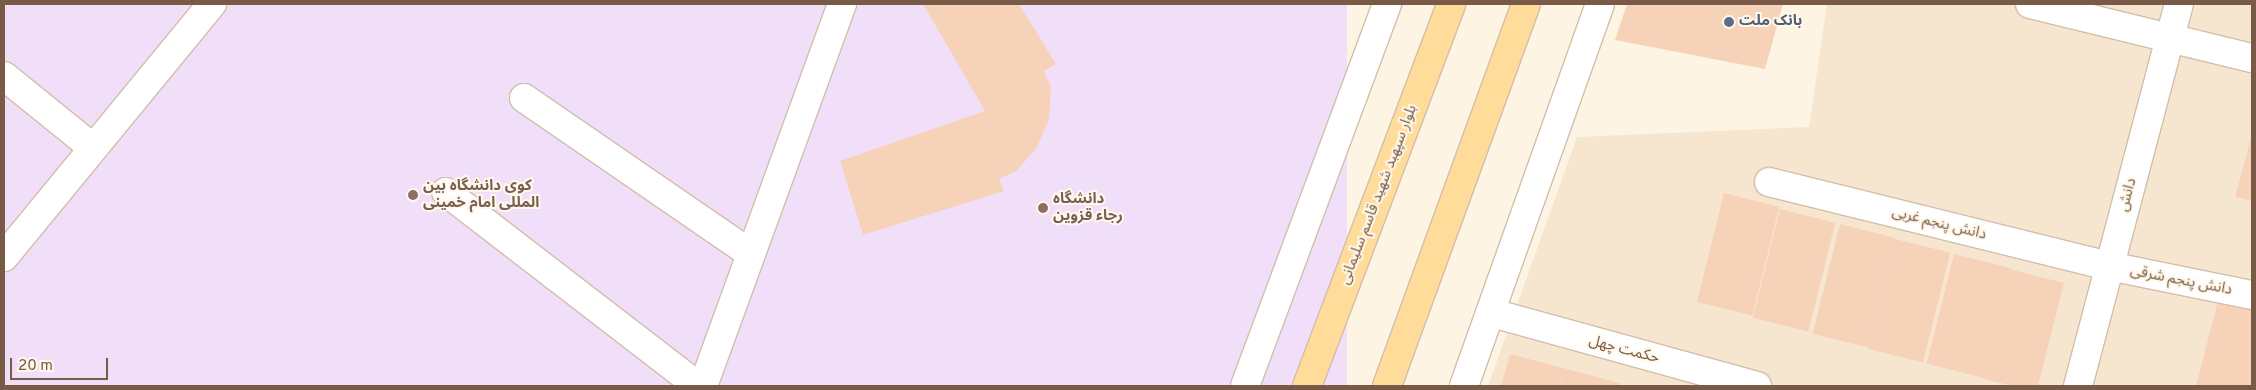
<!DOCTYPE html>
<html>
<head>
<meta charset="utf-8">
<style>
	body { margin:0 }
	#map { position:relative; width:2256px; height:390px; overflow:hidden; background:#fef4e3; font-family:Overpass,"Noto Sans Arabic",sans-serif }
	div>[style] { position:absolute }
	[style*='--x'] { left:calc(var(--x)*1px); top:calc(var(--y)*1px); width:calc(var(--w)*1px); rotate:calc(var(--a)*1deg) }
	.residential>* { inset:0; background:#f6e6d0 }
	.education>* { inset:0; background:#f1dffa; transform-origin:0 0 }
	.building>* { inset:0; background:#f6d3b8; transform-origin:0 0 }
	.roads { filter:drop-shadow(1px 0 #d2beaa) drop-shadow(-1px 0 #d2beaa) drop-shadow(0 1px #d2beaa) drop-shadow(0 -1px #d2beaa) }
	.minor>* { height:28px; margin:-14px; padding:0 14px; transform-origin:14px; border-radius:14px; background:#fff }
	.major>* { height:28px; margin:-14px; padding:0 14px; transform-origin:14px; border-radius:14px; background:#ffdc99 }
	.dots>* { width:14px; height:14px; translate:-50% -50%; box-sizing:border-box; border:2px solid #fff8eb; border-radius:50% }
	span { translate:-50% -50%; white-space:nowrap; text-align:center; line-height:1.15; -webkit-text-stroke:4px #fff8eb; paint-order:stroke }
	.service-label { font-size:15px; color:#4e5e75; font-weight:700 }
	.left { translate:0 -50%; text-align:left }
	.education-label { font-size:15px; color:#785e54; font-weight:700 }
	.street-label { font-size:15px; color:#785a46 }
	.frame { position:absolute; inset:0; border:5px solid #785a46; pointer-events:none }
	.scale { position:absolute; left:10px; top:358px; width:98px; height:22px; box-sizing:border-box; border:2px solid #785a46; border-top:0; padding-left:6px; font-size:15px; line-height:18px; white-space:nowrap; color:#785a46; -webkit-text-stroke:4px #fff8eb; paint-order:stroke }
</style>
</head>
<body>
<div id="map">
	<div class="residential">
		<div style="clip-path:polygon(1827px 4px,2252px 4px,2252px 386px,1488px 386px,1577px 137px,1809px 127px)"></div>
	</div>
	<div class="education">
		<div style="left:4px;top:4px;width:1343px;height:382px"></div>
	</div>
	<div class="building">
		<div style="clip-path:polygon(923px 4px,1019px 4px,1056px 64px,1044px 71px,1051px 87px,1049px 120px,1036px 149px,1016px 171px,999px 179px,1004px 191px,863px 235px,840px 161px,985px 111px)"></div>
		<div style="clip-path:polygon(1627px 4px,1783px 4px,1765px 69px,1615px 40px)"></div>
		<div style="clip-path:polygon(2252px 134px,2252px 201px,2235px 197px)"></div>
		<div style="left:1724px;top:193px;width:57px;height:112px;rotate:14deg"></div>
		<div style="left:1780px;top:209px;width:57px;height:112px;rotate:14deg"></div>
		<div style="left:1840px;top:224px;width:57px;height:113px;rotate:14deg"></div>
		<div style="left:1895px;top:239px;width:57px;height:113px;rotate:14deg"></div>
		<div style="left:1954px;top:254px;width:57px;height:113px;rotate:14deg"></div>
		<div style="clip-path:polygon(2009px 269px,2064px 283px,2038px 386px,2012px 386px,1981px 378px)"></div>
		<div style="clip-path:polygon(2219px 297px,2252px 306px,2252px 386px,2196px 386px)"></div>
		<div style="clip-path:polygon(1510px 354px,1620px 383px,1619px 386px,1561px 386px,1563px 374px,1560px 386px,1501px 386px)"></div>
	</div>
	<div class="roads">
		<div class="minor">
			<div style="--x:2030;--y:4;--w:228;--a:13.7"></div>
			<div style="--x:4;--y:76;--w:114;--a:39"></div>
			<div style="--x:524;--y:98;--w:275;--a:34.5"></div>
			<div style="--x:1769;--y:182;--w:350;--a:13.9"></div>
			<div style="--x:2109;--y:266;--w:146;--a:11.5"></div>
			<div style="--x:446;--y:192;--w:318;--a:37.6"></div>
			<div style="--x:4;--y:257;--w:328;--a:-50.6"></div>
			<div style="--x:1492;--y:313;--w:275;--a:15.4"></div>
			<div style="--x:703;--y:386;--w:407;--a:-70"></div>
			<div style="--x:1245;--y:386;--w:408;--a:-69.6"></div>
			<div style="--x:1464;--y:386;--w:405;--a:-70.4"></div>
			<div style="--x:2078;--y:386;--w:395;--a:-75.2"></div>
		</div>
		<div class="major">
			<div style="--x:1307;--y:386;--w:408;--a:-69.3"></div>
			<div style="--x:1387;--y:386;--w:407;--a:-70"></div>
		</div>
	</div>
	<div class="dots">
		<div style="left:1729px;top:22px;background:#5c6f8a"></div>
		<div style="left:413px;top:195px;background:#8d6e63"></div>
		<div style="left:1043px;top:208px;background:#8d6e63"></div>
	</div>
	<div class="service-label">
		<span class="left" style="left:1739px;top:22px">بانک ملت</span>
	</div>
	<div class="education-label">
		<span class="left" style="left:423px;top:195px">کوی دانشگاه بین<br>المللی امام خمینی</span>
		<span class="left" style="left:1053px;top:208px">دانشگاه<br>رجاء قزوین</span>
	</div>
	<div class="street-label">
		<span style="left:1379px;top:195px;rotate:-69deg">بلوار سپهبد شهید قاسم سلیمانی</span>
		<span style="left:2128px;top:195px;rotate:-75deg">دانش</span>
		<span style="left:1939px;top:224px;rotate:14deg">دانش پنجم غربی</span>
		<span style="left:2181px;top:281px;rotate:11deg">دانش پنجم شرقی</span>
		<span style="left:1624px;top:350px;rotate:15deg">حکمت چهل</span>
	</div>
	<div class="frame"></div>
	<div class="scale">20 m</div>
</div>
</body>
</html>
